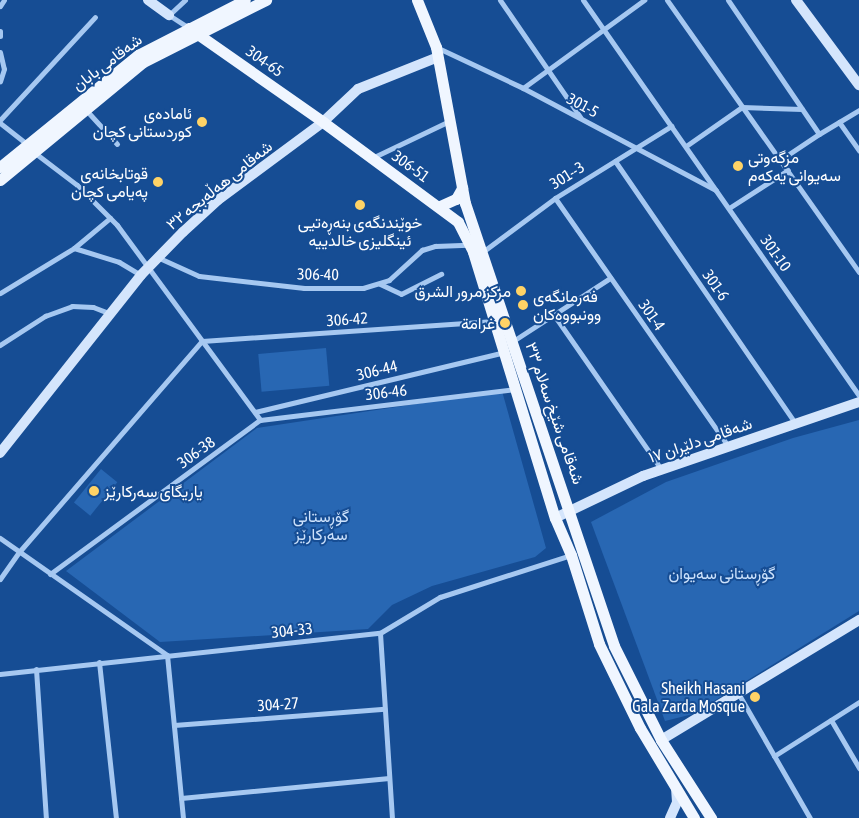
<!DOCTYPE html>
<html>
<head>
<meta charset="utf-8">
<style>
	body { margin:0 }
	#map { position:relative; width:859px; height:818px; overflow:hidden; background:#164d94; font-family:"Asap Condensed",Vazirmatn,sans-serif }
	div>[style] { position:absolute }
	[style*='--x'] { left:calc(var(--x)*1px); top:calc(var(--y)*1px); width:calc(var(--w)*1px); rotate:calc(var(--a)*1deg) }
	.green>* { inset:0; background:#2867b3; transform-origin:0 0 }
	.street>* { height:5px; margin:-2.5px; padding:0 2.5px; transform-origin:2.5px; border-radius:2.5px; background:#a6c8f1 }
	.secondary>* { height:10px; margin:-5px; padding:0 5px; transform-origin:5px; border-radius:5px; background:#d4e5fc }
	.primary>* { height:11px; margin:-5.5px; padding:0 5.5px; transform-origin:5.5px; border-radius:5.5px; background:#f0f6ff }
	.dots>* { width:14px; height:14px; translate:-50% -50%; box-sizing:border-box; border:2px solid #164d94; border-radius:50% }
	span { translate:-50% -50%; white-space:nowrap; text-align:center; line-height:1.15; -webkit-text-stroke:4px #164d94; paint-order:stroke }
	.street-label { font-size:16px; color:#fff }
	.poi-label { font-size:16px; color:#fff }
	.right { translate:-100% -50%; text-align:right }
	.left { translate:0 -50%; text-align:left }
	.park-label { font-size:16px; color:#cde2fc }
</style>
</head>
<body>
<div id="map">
	<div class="green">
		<div style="left:326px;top:348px;width:38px;height:68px;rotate:85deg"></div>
		<div style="clip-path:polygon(502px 391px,546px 548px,535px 557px,432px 586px,392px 605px,368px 629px,160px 642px,66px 571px,257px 428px)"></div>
		<div style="clip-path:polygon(859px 420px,859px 611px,693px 714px,665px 721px,591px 522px,666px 482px,793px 438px)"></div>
		<div style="left:101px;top:469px;width:21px;height:43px;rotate:39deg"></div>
	</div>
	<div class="street">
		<div style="--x:185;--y:0;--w:22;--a:137"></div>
		<div style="--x:169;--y:15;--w:24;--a:33"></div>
		<div style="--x:500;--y:0;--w:142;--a:55.6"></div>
		<div style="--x:583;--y:0;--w:482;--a:55.1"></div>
		<div style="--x:667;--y:0;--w:333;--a:54.8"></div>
		<div style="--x:728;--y:0;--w:162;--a:55.8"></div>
		<div style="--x:819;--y:134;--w:47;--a:-31"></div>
		<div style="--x:0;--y:6;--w:7;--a:-56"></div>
		<div style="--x:0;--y:31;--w:5;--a:90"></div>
		<div style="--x:436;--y:47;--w:96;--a:25.2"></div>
		<div style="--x:523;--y:88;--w:218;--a:27.9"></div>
		<div style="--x:0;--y:52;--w:17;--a:77"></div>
		<div style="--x:4;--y:69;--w:13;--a:108"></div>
		<div style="--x:523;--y:88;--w:150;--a:-36"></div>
		<div style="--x:86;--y:110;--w:46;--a:47.6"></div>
		<div style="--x:0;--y:120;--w:140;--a:-47.3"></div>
		<div style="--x:839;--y:122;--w:35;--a:55"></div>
		<div style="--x:0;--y:123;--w:34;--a:38"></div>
		<div style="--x:686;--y:146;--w:68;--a:-34.9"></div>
		<div style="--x:742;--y:107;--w:60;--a:1.9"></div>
		<div style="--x:35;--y:153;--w:53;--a:37.3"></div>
		<div style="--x:77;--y:185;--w:57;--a:45"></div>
		<div style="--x:117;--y:225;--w:242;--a:53.7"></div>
		<div style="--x:374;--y:157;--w:83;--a:-25.6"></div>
		<div style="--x:780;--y:160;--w:47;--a:-33.7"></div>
		<div style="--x:615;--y:161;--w:319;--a:55.5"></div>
		<div style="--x:555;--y:198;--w:302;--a:55.1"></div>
		<div style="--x:729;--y:208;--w:70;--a:-32.8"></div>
		<div style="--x:74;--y:248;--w:47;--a:-39.8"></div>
		<div style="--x:481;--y:253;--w:92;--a:-36.6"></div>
		<div style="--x:555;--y:198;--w:137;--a:-31.8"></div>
		<div style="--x:157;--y:257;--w:46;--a:24.3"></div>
		<div style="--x:199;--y:276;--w:106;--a:6.5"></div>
		<div style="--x:304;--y:288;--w:59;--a:0"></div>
		<div style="--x:363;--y:288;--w:27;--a:-17"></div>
		<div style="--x:389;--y:280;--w:45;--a:-42.3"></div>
		<div style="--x:422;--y:250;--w:14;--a:-17"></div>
		<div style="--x:435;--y:246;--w:33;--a:-2"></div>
		<div style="--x:380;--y:284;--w:23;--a:25"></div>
		<div style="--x:401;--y:294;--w:45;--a:-26.6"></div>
		<div style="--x:0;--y:293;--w:87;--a:-31.3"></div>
		<div style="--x:74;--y:248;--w:47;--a:17.3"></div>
		<div style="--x:119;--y:262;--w:26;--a:31"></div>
		<div style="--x:554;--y:315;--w:188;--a:55.2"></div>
		<div style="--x:513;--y:341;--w:116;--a:-33"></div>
		<div style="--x:0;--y:345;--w:54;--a:-32.8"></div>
		<div style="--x:45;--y:316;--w:29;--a:-20"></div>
		<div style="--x:72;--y:306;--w:21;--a:3"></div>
		<div style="--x:93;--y:307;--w:19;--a:21"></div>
		<div style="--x:255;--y:412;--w:256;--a:-13.5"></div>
		<div style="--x:0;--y:538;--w:204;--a:35"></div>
		<div style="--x:167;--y:655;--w:164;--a:84.4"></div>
		<div style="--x:50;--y:574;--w:260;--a:-36.3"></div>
		<div style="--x:260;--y:420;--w:257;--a:-6.9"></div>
		<div style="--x:0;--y:579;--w:33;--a:-55"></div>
		<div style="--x:19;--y:552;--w:279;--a:-49.1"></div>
		<div style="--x:202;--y:341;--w:293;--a:-3.9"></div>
		<div style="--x:380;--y:633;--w:185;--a:86.3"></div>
		<div style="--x:99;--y:662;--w:157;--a:83.8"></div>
		<div style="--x:36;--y:669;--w:149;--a:86.2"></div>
		<div style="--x:0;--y:674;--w:382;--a:-6.2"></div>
		<div style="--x:380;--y:633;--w:70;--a:-31"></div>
		<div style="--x:440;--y:597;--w:138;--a:-17.8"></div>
		<div style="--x:738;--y:693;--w:144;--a:60.1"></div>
		<div style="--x:831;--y:720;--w:56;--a:59.7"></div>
		<div style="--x:174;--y:725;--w:211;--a:-4.4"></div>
		<div style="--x:774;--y:756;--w:101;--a:-32.4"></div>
		<div style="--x:181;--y:798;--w:209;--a:-5.5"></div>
	</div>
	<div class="secondary">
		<div style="--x:148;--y:0;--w:26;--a:36"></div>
		<div style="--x:796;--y:0;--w:106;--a:53.5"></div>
		<div style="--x:0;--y:453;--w:227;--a:-51.6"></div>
		<div style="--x:141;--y:275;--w:60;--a:-45.7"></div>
		<div style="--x:183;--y:232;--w:47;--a:-42.4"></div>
		<div style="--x:218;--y:200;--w:131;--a:-36.6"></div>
		<div style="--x:323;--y:122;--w:48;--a:-43.3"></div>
		<div style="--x:358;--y:89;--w:86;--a:-21.8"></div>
		<div style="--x:555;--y:518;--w:98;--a:-25.5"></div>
		<div style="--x:643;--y:476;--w:228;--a:-18.9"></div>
		<div style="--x:661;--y:740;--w:232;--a:-31.2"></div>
		<div style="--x:670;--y:818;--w:17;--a:-66"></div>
		<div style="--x:677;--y:802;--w:13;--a:-94"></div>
	</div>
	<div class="primary">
		<div style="--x:417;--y:0;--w:51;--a:68"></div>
		<div style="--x:436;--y:47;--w:159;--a:79.5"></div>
		<div style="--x:465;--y:203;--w:467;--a:71.4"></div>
		<div style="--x:614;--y:646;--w:105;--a:63.4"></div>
		<div style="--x:661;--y:740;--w:93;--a:57.3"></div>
		<div style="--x:189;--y:28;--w:164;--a:35"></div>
		<div style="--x:323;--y:122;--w:168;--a:36.5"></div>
		<div style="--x:458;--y:222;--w:34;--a:63"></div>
		<div style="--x:473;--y:252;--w:278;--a:72.9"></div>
		<div style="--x:555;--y:518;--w:40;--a:66.6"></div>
		<div style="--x:571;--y:555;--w:93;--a:72.5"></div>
		<div style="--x:599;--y:644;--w:93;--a:64"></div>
		<div style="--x:640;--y:728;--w:105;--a:59"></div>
		<div style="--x:0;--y:167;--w:178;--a:-39.1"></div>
		<div style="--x:138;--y:55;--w:120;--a:-27.2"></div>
		<div style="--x:0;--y:180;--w:185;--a:-39.5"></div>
		<div style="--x:143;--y:62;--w:138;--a:-26.8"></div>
		<div style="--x:440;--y:206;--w:17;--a:-24"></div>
		<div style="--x:456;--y:199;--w:13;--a:-61"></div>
	</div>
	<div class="dots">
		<div style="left:202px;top:122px;background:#ffd366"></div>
		<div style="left:738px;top:166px;background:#ffd366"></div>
		<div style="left:158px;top:182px;background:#ffd366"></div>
		<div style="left:360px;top:205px;background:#ffd366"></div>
		<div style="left:521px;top:291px;background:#ffd366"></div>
		<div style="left:523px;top:305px;background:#ffd366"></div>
		<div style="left:505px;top:323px;background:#ffd366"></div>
		<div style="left:94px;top:491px;background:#ffd366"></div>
		<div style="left:755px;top:697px;background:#ffd366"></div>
	</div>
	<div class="street-label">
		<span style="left:265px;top:61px;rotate:35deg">304-65</span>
		<span style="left:107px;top:62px;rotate:-37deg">شەقامی بابان</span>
		<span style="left:583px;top:105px;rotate:28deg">301-5</span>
		<span style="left:411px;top:166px;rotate:36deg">306-51</span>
		<span style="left:567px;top:175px;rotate:-32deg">301--3</span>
		<span style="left:219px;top:185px;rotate:-39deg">شەقامی هەڵەبجە ٣٢</span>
		<span style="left:776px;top:253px;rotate:55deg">301-10</span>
		<span style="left:318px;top:274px;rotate:1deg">306-40</span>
		<span style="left:716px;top:285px;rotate:55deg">301-6</span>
		<span style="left:652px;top:315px;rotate:55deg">301-4</span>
		<span style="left:347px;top:319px;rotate:-4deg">306-42</span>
		<span style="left:377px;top:370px;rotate:-14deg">306-44</span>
		<span style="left:386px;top:392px;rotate:-7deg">306-46</span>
		<span style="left:555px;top:413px;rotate:71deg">شەقامی شێخ سەلام ٣٣</span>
		<span style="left:700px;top:440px;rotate:-19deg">شەقامی دلێران ١٧</span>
		<span style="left:196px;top:452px;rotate:-36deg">306-38</span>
		<span style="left:292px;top:630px;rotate:-6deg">304-33</span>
		<span style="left:278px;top:704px;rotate:-4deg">304-27</span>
	</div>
	<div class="poi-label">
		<span class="right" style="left:192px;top:122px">ئامادەی<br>کوردستانی کچان</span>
		<span class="left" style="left:748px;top:166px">مزگەوتی<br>سەیوانی یەکەم</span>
		<span class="right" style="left:148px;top:182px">قوتابخانەی<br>پەیامی کچان</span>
		<span style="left:360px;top:231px">خوێندنگەی بنەڕەتیی<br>ئینگلیزی خالدییە</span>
		<span class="right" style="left:511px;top:291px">مرکز مرور الشرق</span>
		<span class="left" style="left:533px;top:305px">فەرمانگەی<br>وونبووەکان</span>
		<span class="right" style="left:495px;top:323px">غرامة</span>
		<span class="left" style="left:104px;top:491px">یاریگای سەرکارێز</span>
		<span class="right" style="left:745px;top:697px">Sheikh Hasani<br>Gala Zarda Mosque</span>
	</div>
	<div class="park-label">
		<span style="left:321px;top:525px">گۆڕستانی<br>سەرکارێز</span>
		<span style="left:722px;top:573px">گۆڕستانی سەیوان</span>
	</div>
</div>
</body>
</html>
